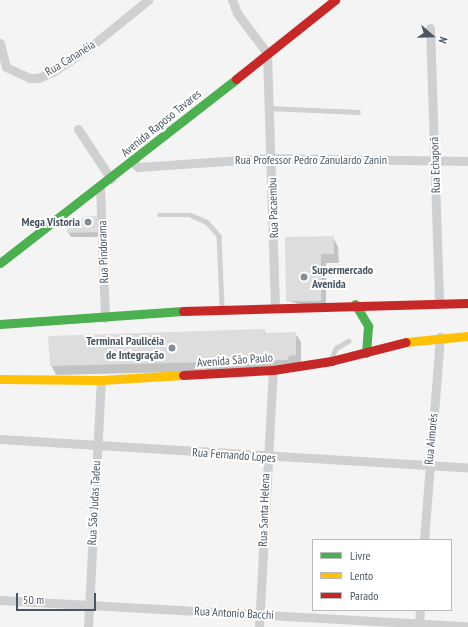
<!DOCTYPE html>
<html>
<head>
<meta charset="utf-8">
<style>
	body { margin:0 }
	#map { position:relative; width:468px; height:627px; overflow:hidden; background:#f4f4f4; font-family:"PT Sans Narrow",sans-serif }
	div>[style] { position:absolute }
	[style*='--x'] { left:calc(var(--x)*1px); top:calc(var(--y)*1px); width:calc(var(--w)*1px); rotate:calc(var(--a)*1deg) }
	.shadow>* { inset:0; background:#0003 }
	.building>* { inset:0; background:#ddddde }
	.lane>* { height:4.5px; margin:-2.25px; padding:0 2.25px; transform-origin:2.25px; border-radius:2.25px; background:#ced0d2 }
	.street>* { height:9px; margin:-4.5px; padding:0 4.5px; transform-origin:4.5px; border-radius:4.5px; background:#ced0d2 }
	.fast>* { height:9px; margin:-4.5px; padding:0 4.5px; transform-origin:4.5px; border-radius:4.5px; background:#4caf50 }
	.slow>* { height:9px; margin:-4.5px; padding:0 4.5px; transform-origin:4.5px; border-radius:4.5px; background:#ffc107 }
	.jam>* { height:9px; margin:-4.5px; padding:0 4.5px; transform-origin:4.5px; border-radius:4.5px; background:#c62828 }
	.dots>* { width:11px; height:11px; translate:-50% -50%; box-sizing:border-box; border:2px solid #fff; border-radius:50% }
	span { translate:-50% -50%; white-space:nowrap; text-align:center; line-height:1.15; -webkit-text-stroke:4px #fff; paint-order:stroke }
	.street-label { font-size:12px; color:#4a5661 }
	.poi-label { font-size:12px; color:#4a5661; font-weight:700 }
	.right { translate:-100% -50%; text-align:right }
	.left { translate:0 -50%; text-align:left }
	.legend { position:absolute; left:312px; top:539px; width:140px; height:72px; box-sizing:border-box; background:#fff; border:1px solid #b7bbc0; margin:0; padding:5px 7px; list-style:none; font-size:12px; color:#4a5661 }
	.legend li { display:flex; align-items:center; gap:8px; height:20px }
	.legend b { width:20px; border:1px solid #b7bbc0 }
	.north { position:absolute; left:412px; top:16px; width:40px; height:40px; -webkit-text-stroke:3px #fff; paint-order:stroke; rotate:110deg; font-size:11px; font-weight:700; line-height:16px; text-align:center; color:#4a5661 }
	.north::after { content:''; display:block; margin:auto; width:14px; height:18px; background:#4a5661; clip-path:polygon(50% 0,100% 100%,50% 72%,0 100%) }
	.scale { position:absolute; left:16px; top:593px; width:80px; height:18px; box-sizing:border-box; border:2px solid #4a5661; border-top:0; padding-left:5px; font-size:12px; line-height:14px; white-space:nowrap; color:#4a5661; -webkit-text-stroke:3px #fff; paint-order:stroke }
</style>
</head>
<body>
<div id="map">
	<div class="shadow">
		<div style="clip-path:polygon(86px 217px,102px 237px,71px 237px,68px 232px)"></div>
		<div style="clip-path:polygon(333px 237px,338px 247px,339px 263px,326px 263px,326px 310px,287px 301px)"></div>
		<div style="clip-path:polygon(264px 330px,267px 334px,295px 333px,301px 342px,301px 365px,294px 369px,56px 375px,51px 365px)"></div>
	</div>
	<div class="building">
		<div style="clip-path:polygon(86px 216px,100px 216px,100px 232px,67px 233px,67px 228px)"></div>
		<div style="clip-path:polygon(334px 236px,334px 254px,321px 254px,321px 301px,286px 301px,285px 237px)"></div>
		<div style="clip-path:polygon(265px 329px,265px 333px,296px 332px,296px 355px,289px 356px,288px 360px,50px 366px,48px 336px)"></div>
	</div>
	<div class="lane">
		<div style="--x:268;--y:108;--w:90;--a:2.5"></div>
		<div style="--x:159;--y:215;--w:32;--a:0"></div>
		<div style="--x:191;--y:215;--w:17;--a:24"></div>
		<div style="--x:207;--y:222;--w:18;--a:49"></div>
		<div style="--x:219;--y:236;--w:70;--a:87.5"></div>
		<div style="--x:331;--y:359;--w:12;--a:-66"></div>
		<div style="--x:336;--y:348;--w:14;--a:-30"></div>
	</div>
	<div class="street">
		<div style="--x:232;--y:0;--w:14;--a:69"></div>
		<div style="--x:237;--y:13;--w:50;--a:53.1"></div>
		<div style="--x:267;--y:53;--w:254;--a:88.2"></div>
		<div style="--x:430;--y:28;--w:275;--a:88.1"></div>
		<div style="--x:0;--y:43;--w:25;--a:76"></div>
		<div style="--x:6;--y:67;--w:26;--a:25"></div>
		<div style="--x:30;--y:78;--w:8;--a:0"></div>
		<div style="--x:38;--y:78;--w:16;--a:-22"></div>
		<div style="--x:53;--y:72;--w:45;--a:-34"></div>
		<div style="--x:90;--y:47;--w:75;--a:-39"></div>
		<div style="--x:78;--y:129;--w:60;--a:56.6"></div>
		<div style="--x:133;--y:162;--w:7;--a:45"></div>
		<div style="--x:138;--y:167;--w:133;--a:-3.9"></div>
		<div style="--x:271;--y:158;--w:197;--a:0.9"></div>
		<div style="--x:100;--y:187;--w:131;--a:87.8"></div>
		<div style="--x:0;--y:439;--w:469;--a:3.5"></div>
		<div style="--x:424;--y:540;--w:204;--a:-85.5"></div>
		<div style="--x:0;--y:600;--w:469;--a:3.2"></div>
		<div style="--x:88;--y:627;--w:247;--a:-87"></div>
		<div style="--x:259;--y:627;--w:257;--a:-86.9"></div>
		<div style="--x:419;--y:627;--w:17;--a:-87"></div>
	</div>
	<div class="fast">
		<div style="--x:0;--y:263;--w:299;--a:-37.9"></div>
		<div style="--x:355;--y:304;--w:26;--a:59"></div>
		<div style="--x:368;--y:326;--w:27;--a:94"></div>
		<div style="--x:0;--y:324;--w:183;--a:-4.1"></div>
	</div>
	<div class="slow">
		<div style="--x:406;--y:342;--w:62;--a:-5.5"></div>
		<div style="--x:0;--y:379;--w:101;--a:0.6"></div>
		<div style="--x:101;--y:380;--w:82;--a:-3.5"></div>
	</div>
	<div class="jam">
		<div style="--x:236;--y:79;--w:127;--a:-38.6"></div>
		<div style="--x:183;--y:311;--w:285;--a:-1.6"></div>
		<div style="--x:183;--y:375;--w:90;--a:-3.2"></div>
		<div style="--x:273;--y:370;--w:59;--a:-8.8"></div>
		<div style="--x:331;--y:361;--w:77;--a:-14.2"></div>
	</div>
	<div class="dots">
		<div style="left:88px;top:222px;background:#868d94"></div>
		<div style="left:304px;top:277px;background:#868d94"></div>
		<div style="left:172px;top:348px;background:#868d94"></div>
	</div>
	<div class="street-label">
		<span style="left:70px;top:58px;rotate:-32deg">Rua Cananéia</span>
		<span style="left:161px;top:123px;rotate:-39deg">Avenida Raposo Tavares</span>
		<span style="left:311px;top:160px">Rua Professor Pedro Zanulardo Zanin</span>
		<span style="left:435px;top:165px;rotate:-92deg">Rua Echaporã</span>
		<span style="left:273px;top:208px;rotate:-92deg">Rua Pacaembu</span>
		<span style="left:103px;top:252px;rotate:-92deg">Rua Pindorama</span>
		<span style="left:235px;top:360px;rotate:-4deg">Avenida São Paulo</span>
		<span style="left:431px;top:439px;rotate:-85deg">Rua Aimorés</span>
		<span style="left:234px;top:455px;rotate:4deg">Rua Fernando Lopes</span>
		<span style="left:94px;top:503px;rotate:-87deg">Rua São Judas Tadeu</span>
		<span style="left:264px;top:510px;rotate:-88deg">Rua Santa Helena</span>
		<span style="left:234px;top:613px;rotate:3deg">Rua Antonio Bacchi</span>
	</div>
	<div class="poi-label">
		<span class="right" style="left:80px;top:222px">Mega Vistoria</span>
		<span class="left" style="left:312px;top:277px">Supermercado<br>Avenida</span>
		<span class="right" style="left:164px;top:348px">Terminal Paulicéia<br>de Integração</span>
	</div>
	<ul class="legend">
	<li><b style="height:5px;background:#4caf50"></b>Livre</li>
	<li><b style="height:5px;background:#ffc107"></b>Lento</li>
	<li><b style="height:5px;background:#c62828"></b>Parado</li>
	</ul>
	<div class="north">N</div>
	<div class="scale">50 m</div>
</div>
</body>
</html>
